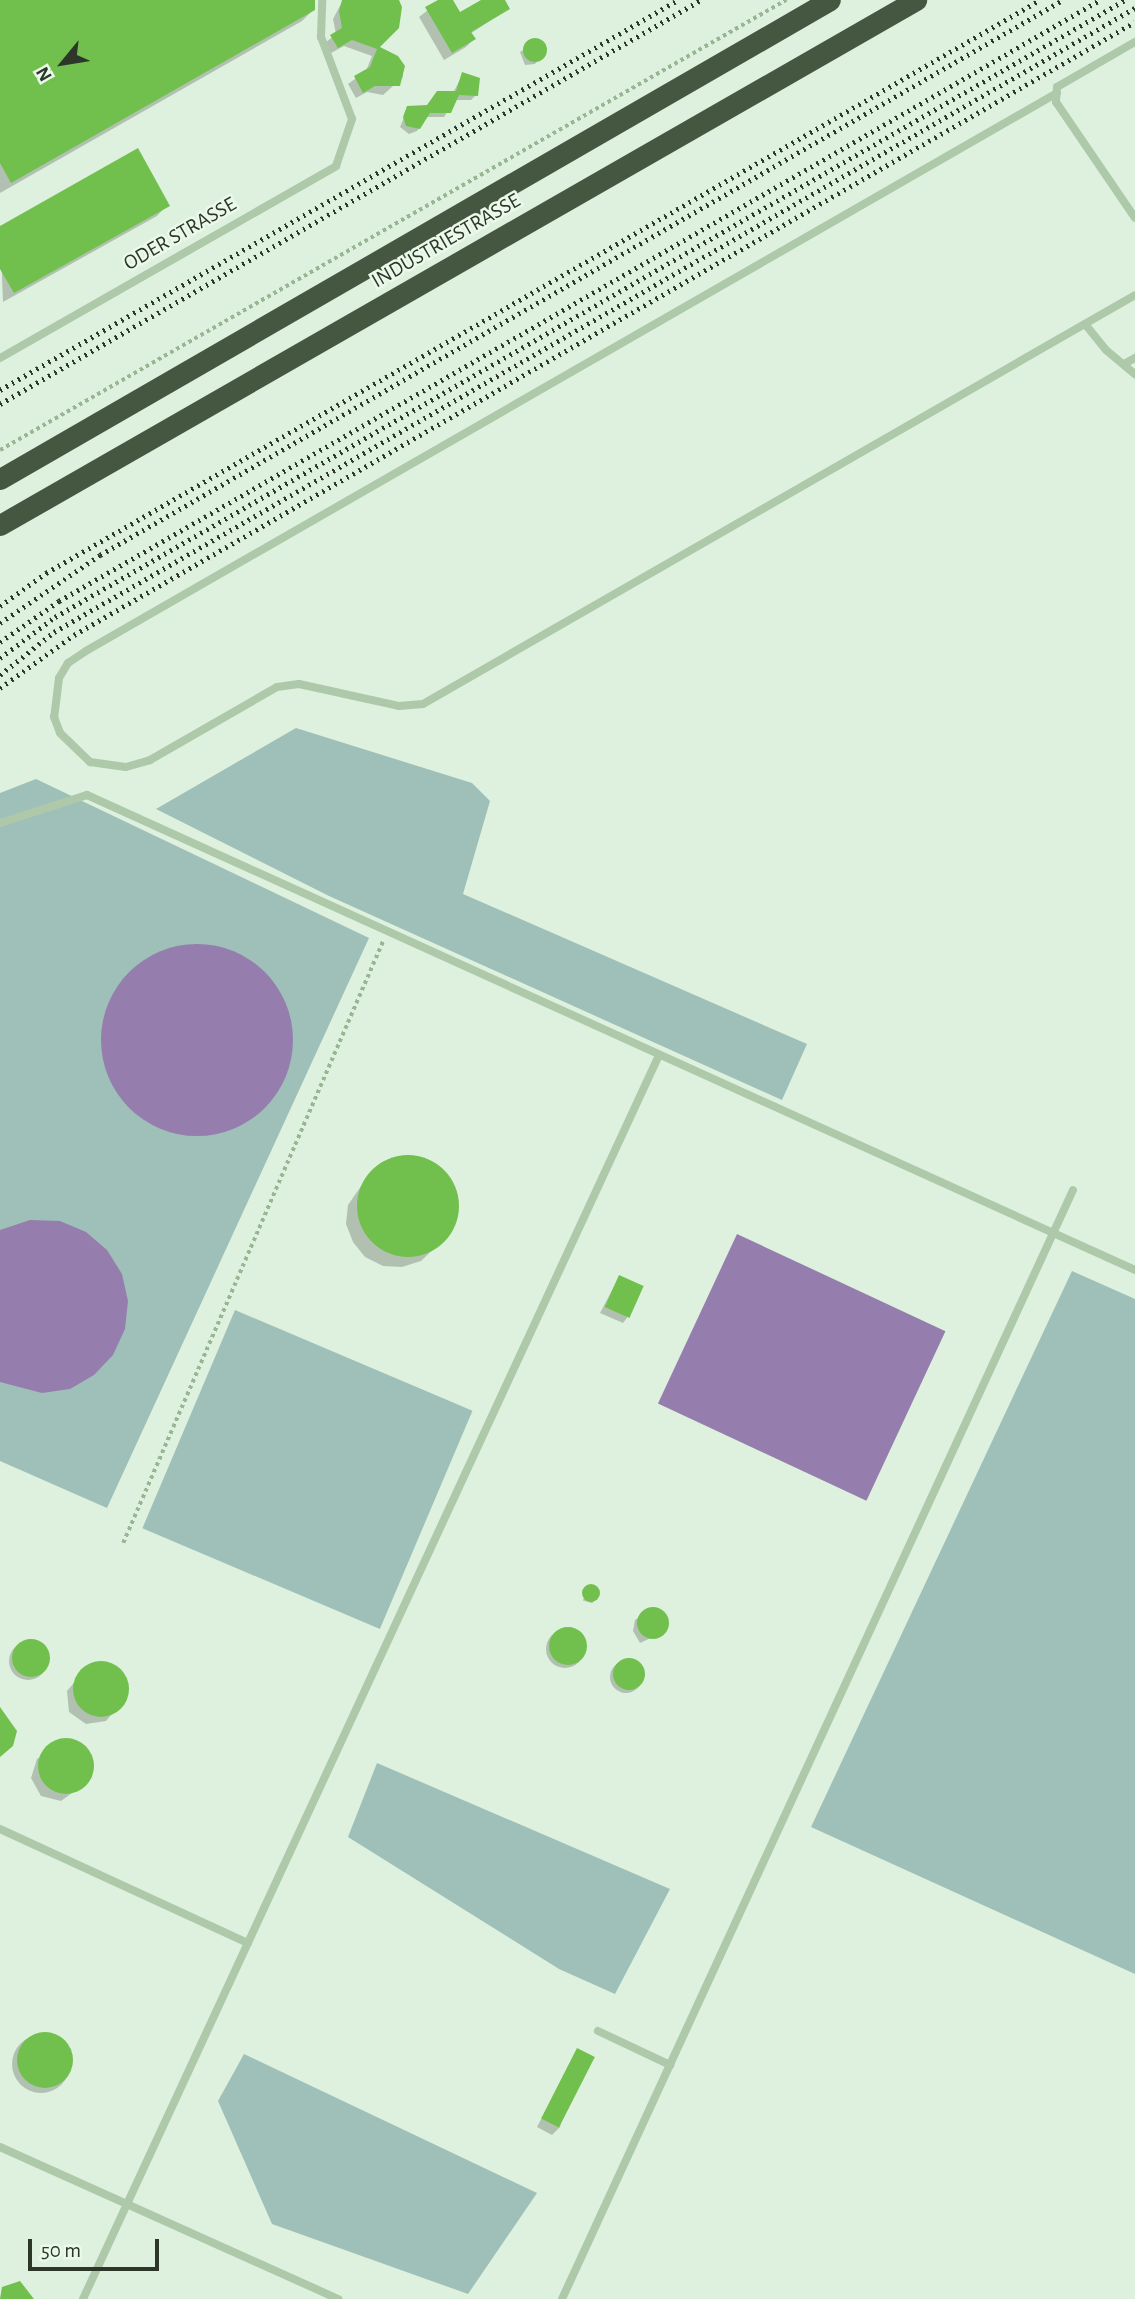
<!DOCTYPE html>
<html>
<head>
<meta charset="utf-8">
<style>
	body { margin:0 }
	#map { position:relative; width:1135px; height:2299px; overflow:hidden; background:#def1de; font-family:"Alegreya Sans",sans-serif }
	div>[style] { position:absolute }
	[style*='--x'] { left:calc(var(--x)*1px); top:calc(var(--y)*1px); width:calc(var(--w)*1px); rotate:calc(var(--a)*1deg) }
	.green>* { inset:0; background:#9ec0b9; transform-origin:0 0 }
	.water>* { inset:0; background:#957ead; transform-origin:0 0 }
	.round { border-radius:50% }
	.shadow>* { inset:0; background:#0003; transform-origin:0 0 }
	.building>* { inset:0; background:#71c04d; transform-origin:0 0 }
	.path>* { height:3.5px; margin-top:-1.75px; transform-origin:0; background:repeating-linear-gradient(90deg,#98b594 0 3.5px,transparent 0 7px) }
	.lane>* { height:8px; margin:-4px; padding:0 4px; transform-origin:4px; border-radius:4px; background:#adc9aa }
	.highway>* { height:21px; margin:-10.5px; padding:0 10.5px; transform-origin:10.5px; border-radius:10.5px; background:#465741 }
	.rail>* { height:5px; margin-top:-2.5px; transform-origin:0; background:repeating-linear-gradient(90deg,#2d3729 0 2px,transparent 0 7px) }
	span { translate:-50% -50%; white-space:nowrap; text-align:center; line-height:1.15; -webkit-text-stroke:5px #eaf9ea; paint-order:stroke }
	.street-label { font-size:21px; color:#2d3729 }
	.north { position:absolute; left:28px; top:28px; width:70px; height:70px; -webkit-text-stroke:5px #eaf9ea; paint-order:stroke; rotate:240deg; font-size:19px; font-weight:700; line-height:28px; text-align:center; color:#2d3729 }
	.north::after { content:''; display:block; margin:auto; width:24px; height:32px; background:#2d3729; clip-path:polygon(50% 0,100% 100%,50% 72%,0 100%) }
	.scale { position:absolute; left:28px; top:2239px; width:131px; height:32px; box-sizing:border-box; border:4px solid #2d3729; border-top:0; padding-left:9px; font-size:21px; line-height:24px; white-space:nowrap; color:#2d3729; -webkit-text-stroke:5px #eaf9ea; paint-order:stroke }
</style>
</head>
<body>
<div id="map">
	<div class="green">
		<div style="clip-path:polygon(296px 728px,472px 783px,490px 801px,463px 894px,807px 1044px,782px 1100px,329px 896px,156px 809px)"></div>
		<div style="clip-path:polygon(36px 779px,369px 938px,107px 1508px,0 1461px,0 793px)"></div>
		<div style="clip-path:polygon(1072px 1271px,1135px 1299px,1135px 1974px,811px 1827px)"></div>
		<div style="left:235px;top:1310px;width:258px;height:237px;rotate:23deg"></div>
		<div style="clip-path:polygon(377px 1763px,670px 1889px,615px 1994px,559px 1969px,348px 1837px)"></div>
		<div style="clip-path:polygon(244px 2054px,537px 2193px,468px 2294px,272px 2224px,218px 2101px)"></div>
	</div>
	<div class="water">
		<div class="round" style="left:101px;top:944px;width:192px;height:192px"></div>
		<div style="clip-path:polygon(30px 1220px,60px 1221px,86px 1232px,107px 1250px,122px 1274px,128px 1301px,125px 1329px,113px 1355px,94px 1375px,70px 1389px,42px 1393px,0 1382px,0 1230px)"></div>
		<div style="left:737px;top:1234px;width:230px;height:187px;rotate:25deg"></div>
	</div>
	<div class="shadow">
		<div style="clip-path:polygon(0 0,314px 0,313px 10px,302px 21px,0 193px)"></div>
		<div style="clip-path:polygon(343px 0,396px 0,377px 47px,401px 62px,403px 77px,383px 95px,367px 92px,356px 98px,348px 84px,366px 71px,372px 56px,344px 46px,331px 53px,325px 43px,336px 34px,333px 19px)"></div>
		<div style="clip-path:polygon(441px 0,451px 0,459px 14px,484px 0,503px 0,508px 9px,470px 34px,474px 39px,466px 47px,444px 60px,419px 17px)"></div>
		<div style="clip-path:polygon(538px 41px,545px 52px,535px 64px,525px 65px,520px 52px)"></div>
		<div style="clip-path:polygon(463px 74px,476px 95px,471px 100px,455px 100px,444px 117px,427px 117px,417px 131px,409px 134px,400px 127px,408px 108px,426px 107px,453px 93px)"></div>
		<div style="clip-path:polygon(167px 205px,157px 216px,3px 302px,0 228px)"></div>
		<div style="clip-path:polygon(401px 1156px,421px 1158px,438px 1166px,451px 1181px,457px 1199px,456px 1219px,447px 1236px,421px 1261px,402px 1267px,383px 1266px,365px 1257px,353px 1242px,346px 1224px,348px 1205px,368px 1176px,382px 1162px)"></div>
		<div style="clip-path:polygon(619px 1277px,627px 1318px,623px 1323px,600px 1313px)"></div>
		<div style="left:587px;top:1587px;width:10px;height:14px;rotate:17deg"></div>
		<div style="clip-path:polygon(651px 1609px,662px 1612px,667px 1621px,664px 1632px,640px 1643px,633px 1631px,635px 1620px)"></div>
		<div class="round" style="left:546px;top:1630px;width:38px;height:38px"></div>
		<div class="round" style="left:9px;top:1642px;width:38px;height:38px"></div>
		<div class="round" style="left:610px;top:1661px;width:32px;height:32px"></div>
		<div style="clip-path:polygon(108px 1664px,125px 1676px,127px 1696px,106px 1721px,86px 1724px,69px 1712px,67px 1691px,88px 1666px)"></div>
		<div style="clip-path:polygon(63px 1740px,83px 1745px,93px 1762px,87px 1782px,61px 1801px,41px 1796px,31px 1778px,37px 1759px)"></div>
		<div class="round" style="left:12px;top:2035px;width:58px;height:58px"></div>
		<div style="clip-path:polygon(577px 2050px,560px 2127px,552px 2135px,537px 2127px)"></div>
	</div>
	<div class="building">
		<div style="clip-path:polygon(0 0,315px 0,315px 10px,11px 183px,0 163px)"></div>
		<div style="clip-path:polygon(342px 0,399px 0,402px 7px,399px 28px,380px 47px,398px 56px,405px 66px,400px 86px,375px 86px,363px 93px,354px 76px,370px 67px,377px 49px,352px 40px,338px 48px,330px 35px,342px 28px,339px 11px)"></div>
		<div style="clip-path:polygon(438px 0,453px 0,460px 12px,481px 0,505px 0,510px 9px,471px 32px,476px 39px,452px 53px,425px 7px)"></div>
		<div class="round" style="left:523px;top:38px;width:24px;height:24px"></div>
		<div style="clip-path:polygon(462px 72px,480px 78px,478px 96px,459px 95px,451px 113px,430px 113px,420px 129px,406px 126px,403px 117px,407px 106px,427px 105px,437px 91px,456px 91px)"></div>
		<div style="clip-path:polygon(138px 148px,170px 206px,14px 293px,0 269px,0 226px)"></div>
		<div class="round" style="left:357px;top:1155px;width:102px;height:102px"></div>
		<div style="left:619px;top:1275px;width:27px;height:35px;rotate:24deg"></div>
		<div class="round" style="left:582px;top:1584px;width:18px;height:18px"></div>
		<div class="round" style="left:637px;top:1607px;width:32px;height:32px"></div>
		<div class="round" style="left:549px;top:1627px;width:38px;height:38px"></div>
		<div class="round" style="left:12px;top:1639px;width:38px;height:38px"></div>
		<div class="round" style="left:613px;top:1658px;width:32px;height:32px"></div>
		<div class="round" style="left:73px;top:1661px;width:56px;height:56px"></div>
		<div style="clip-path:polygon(0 1707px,17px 1731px,13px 1746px,0 1757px)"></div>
		<div class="round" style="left:38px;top:1738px;width:56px;height:56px"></div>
		<div class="round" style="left:17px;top:2032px;width:56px;height:56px"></div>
		<div style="left:577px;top:2048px;width:20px;height:79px;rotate:27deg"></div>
		<div style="clip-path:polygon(20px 2281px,34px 2299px,0 2299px,2px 2287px)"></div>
	</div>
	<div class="path">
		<div style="--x:0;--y:450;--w:906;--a:-29.79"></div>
		<div style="--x:123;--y:1543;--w:656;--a:-66.64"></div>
	</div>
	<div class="lane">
		<div style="--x:1135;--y:42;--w:90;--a:150"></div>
		<div style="--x:1057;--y:87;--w:15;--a:94"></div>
		<div style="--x:1056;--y:102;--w:140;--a:55.7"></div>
		<div style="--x:1057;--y:93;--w:1120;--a:150.12"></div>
		<div style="--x:86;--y:651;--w:22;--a:146"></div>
		<div style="--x:68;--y:663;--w:17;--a:121"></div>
		<div style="--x:59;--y:678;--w:39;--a:97"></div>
		<div style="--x:54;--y:717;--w:17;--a:69"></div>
		<div style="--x:60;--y:733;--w:42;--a:44"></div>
		<div style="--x:90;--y:762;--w:36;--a:8"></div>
		<div style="--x:126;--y:767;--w:25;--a:-16"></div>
		<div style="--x:150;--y:760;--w:146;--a:-29.9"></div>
		<div style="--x:277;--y:687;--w:22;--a:-8"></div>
		<div style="--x:299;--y:684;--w:102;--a:12.4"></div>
		<div style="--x:399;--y:706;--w:24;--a:-5"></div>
		<div style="--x:423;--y:704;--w:821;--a:-29.87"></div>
		<div style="--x:1085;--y:324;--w:33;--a:51"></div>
		<div style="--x:1106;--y:350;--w:38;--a:40"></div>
		<div style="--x:0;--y:358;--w:387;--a:-29.7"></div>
		<div style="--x:336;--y:166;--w:50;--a:-71.2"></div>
		<div style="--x:352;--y:119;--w:88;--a:-110.7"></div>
		<div style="--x:321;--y:37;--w:37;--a:-88"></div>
		<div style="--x:1124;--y:364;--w:13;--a:-29"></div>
		<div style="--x:0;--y:823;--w:91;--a:-17.8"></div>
		<div style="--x:87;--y:795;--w:1151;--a:24.38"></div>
		<div style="--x:0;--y:1829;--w:273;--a:24.7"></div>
		<div style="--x:598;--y:2031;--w:80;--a:25.3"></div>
		<div style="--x:0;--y:2147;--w:371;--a:24.2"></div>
		<div style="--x:83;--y:2299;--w:1371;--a:-65.15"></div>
		<div style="--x:562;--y:2299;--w:1221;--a:-65.26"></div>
	</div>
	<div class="highway">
		<div style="--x:0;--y:479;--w:958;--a:-29.99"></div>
		<div style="--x:0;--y:525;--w:1056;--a:-29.82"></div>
	</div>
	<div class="rail">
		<div style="--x:0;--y:390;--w:782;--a:-29.91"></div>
		<div style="--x:0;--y:404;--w:809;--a:-29.96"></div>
		<div style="--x:0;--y:606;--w:57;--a:-35.7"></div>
		<div style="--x:46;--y:573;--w:1147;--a:-29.96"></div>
		<div style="--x:0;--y:623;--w:121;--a:-34.2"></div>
		<div style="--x:100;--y:555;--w:1111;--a:-29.96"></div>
		<div style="--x:0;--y:642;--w:72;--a:-34.8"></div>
		<div style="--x:59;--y:601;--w:1202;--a:-30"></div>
		<div style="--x:0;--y:658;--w:69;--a:-36.7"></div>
		<div style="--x:55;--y:617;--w:1235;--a:-29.97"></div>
		<div style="--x:0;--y:675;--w:69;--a:-38.5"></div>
		<div style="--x:54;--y:632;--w:1248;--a:-30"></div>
		<div style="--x:0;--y:688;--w:91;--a:-35.6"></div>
		<div style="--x:74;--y:635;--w:1225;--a:-30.02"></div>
	</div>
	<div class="street-label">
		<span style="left:180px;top:234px;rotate:-30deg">ODER STRASSE</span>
		<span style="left:446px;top:241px;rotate:-30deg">INDUSTRIESTRASSE</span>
	</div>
	<div class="north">N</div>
	<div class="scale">50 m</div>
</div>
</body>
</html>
